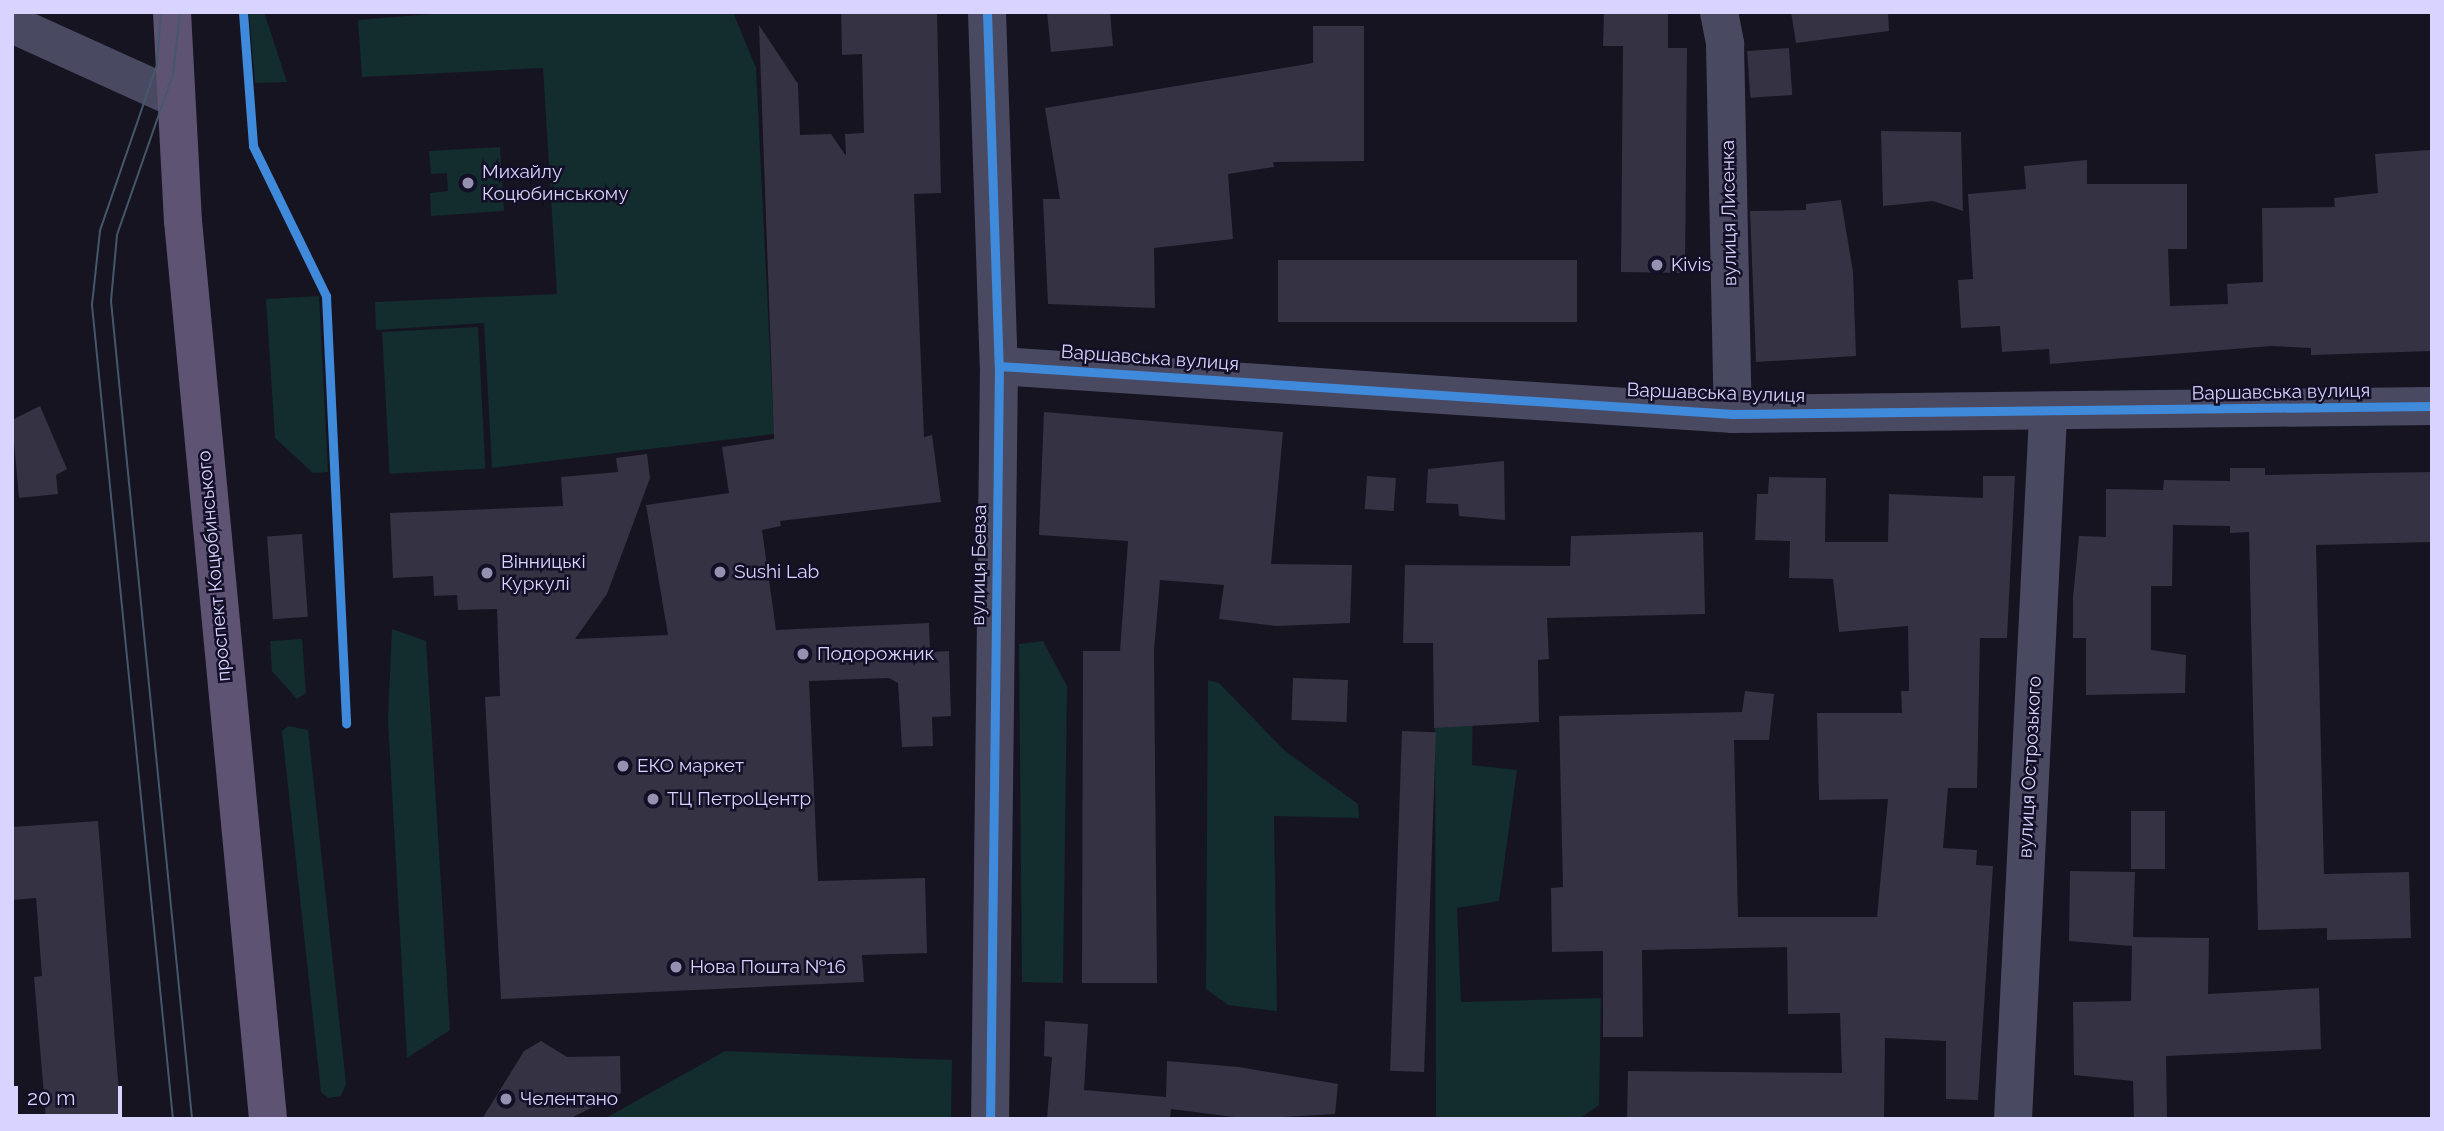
<!DOCTYPE html>
<html>
<head>
<meta charset="utf-8">
<style>
	body { margin:0 }
	#map { position:relative; width:2444px; height:1131px; overflow:hidden; background:#161421; font-family:Raleway,sans-serif }
	div>[style] { position:absolute }
	[style*='--x'] { left:calc(var(--x)*1px); top:calc(var(--y)*1px); width:calc(var(--w)*1px); rotate:calc(var(--a)*1deg) }
	.green>* { inset:0; background:#132c2d; transform-origin:0 0 }
	.building>* { inset:0; background:#343243; transform-origin:0 0 }
	.minor>* { height:38px; margin:-19px; padding:0 19px; transform-origin:19px; border-radius:19px; background:#4a4962 }
	.major>* { height:38px; margin:-19px; padding:0 19px; transform-origin:19px; border-radius:19px; background:#5e5373 }
	.tram>* { height:2px; margin:-1px; padding:0 1px; transform-origin:1px; border-radius:1px; background:#43596b }
	.cycleway>* { height:9px; margin:-4.5px; padding:0 4.5px; transform-origin:4.5px; border-radius:4.5px; background:#408adc }
	.dots>* { width:19px; height:19px; translate:-50% -50%; box-sizing:border-box; border:4px solid #130f26; border-radius:50% }
	span { translate:-50% -50%; white-space:nowrap; text-align:center; line-height:1.15; -webkit-text-stroke:5px #130f26; paint-order:stroke }
	.poi-label { font-size:19px; color:#d9d4ff }
	.left { translate:0 -50%; text-align:left }
	.street-label { font-size:19px; color:#d9d4ff }
	.frame { position:absolute; inset:0; border:14px solid #d9d4ff; pointer-events:none }
	.scale { position:absolute; left:14px; top:1086px; width:108px; height:32px; box-sizing:border-box; border:4px solid #d9d4ff; border-top:0; padding-left:9px; font-size:21px; line-height:24px; white-space:nowrap; color:#d9d4ff; -webkit-text-stroke:5px #130f26; paint-order:stroke }
</style>
</head>
<body>
<div id="map">
	<div class="green">
		<div style="clip-path:polygon(249px 12px,264px 12px,287px 82px,255px 83px)"></div>
		<div style="clip-path:polygon(456px 12px,733px 12px,756px 68px,774px 434px,492px 468px,484px 323px,376px 330px,375px 302px,557px 294px,543px 68px,362px 77px,358px 20px)"></div>
		<div style="clip-path:polygon(500px 147px,504px 211px,431px 216px,430px 193px,448px 191px,447px 173px,431px 174px,429px 151px)"></div>
		<div style="clip-path:polygon(319px 296px,328px 472px,313px 473px,275px 438px,266px 299px)"></div>
		<div style="left:478px;top:327px;width:142px;height:96px;rotate:87deg"></div>
		<div style="clip-path:polygon(392px 629px,426px 641px,450px 1030px,407px 1058px,388px 720px)"></div>
		<div style="clip-path:polygon(302px 639px,306px 693px,297px 699px,272px 671px,270px 641px)"></div>
		<div style="clip-path:polygon(1043px 641px,1067px 686px,1063px 983px,1022px 982px,1019px 644px)"></div>
		<div style="clip-path:polygon(1208px 680px,1219px 683px,1285px 751px,1358px 804px,1359px 818px,1274px 816px,1277px 1011px,1228px 1005px,1206px 989px)"></div>
		<div style="clip-path:polygon(1473px 701px,1472px 765px,1517px 770px,1499px 901px,1457px 908px,1461px 1002px,1601px 998px,1599px 1105px,1579px 1119px,1436px 1119px,1435px 704px)"></div>
		<div style="clip-path:polygon(288px 726px,308px 730px,346px 1084px,341px 1096px,328px 1098px,321px 1092px,282px 731px)"></div>
		<div style="clip-path:polygon(725px 1051px,952px 1060px,951px 1119px,604px 1119px)"></div>
	</div>
	<div class="building">
		<div style="clip-path:polygon(841px 12px,937px 12px,941px 193px,914px 194px,924px 437px,932px 435px,941px 502px,780px 521px,781px 526px,762px 530px,776px 630px,929px 623px,930px 652px,949px 651px,951px 716px,932px 717px,933px 746px,902px 747px,898px 683px,889px 678px,809px 681px,818px 881px,925px 878px,927px 953px,862px 955px,864px 982px,501px 999px,485px 697px,500px 696px,497px 609px,458px 610px,457px 595px,434px 596px,433px 576px,393px 578px,390px 513px,563px 506px,561px 477px,618px 472px,616px 458px,647px 454px,650px 478px,607px 594px,575px 639px,668px 635px,646px 505px,729px 493px,722px 447px,774px 439px,759px 25px,798px 84px,800px 135px,831px 134px,846px 156px,845px 134px,864px 133px,862px 54px,842px 55px)"></div>
		<div style="clip-path:polygon(1047px 12px,1110px 12px,1113px 46px,1051px 52px)"></div>
		<div style="clip-path:polygon(1604px 12px,1668px 12px,1668px 48px,1687px 48px,1685px 273px,1621px 272px,1623px 46px,1603px 46px)"></div>
		<div style="clip-path:polygon(1791px 12px,1888px 12px,1889px 31px,1796px 43px)"></div>
		<div style="clip-path:polygon(1313px 26px,1364px 26px,1364px 161px,1273px 162px,1274px 167px,1228px 174px,1233px 239px,1154px 248px,1155px 308px,1048px 304px,1043px 199px,1060px 199px,1045px 108px,1313px 63px)"></div>
		<div style="left:1789px;top:48px;width:47px;height:42px;rotate:86deg"></div>
		<div style="clip-path:polygon(1881px 131px,1961px 132px,1963px 211px,1933px 201px,1883px 206px)"></div>
		<div style="clip-path:polygon(2430px 150px,2432px 351px,2311px 355px,2311px 348px,2271px 346px,2050px 364px,2049px 349px,2002px 352px,2000px 326px,1961px 328px,1958px 280px,1973px 279px,1968px 194px,2026px 189px,2024px 166px,2087px 160px,2087px 184px,2187px 184px,2187px 249px,2168px 249px,2170px 306px,2228px 304px,2227px 284px,2263px 282px,2262px 208px,2335px 207px,2334px 198px,2378px 193px,2375px 154px)"></div>
		<div style="clip-path:polygon(1841px 200px,1853px 272px,1856px 356px,1756px 362px,1750px 211px,1806px 210px,1806px 204px)"></div>
		<div style="left:1577px;top:260px;width:62px;height:299px;rotate:90deg"></div>
		<div style="clip-path:polygon(40px 406px,67px 469px,56px 475px,58px 494px,19px 498px,12px 420px)"></div>
		<div style="clip-path:polygon(1044px 412px,1283px 432px,1271px 564px,1352px 565px,1350px 623px,1276px 626px,1219px 619px,1224px 585px,1160px 580px,1154px 651px,1157px 983px,1082px 983px,1083px 651px,1120px 651px,1128px 541px,1039px 535px)"></div>
		<div style="clip-path:polygon(1504px 461px,1505px 520px,1459px 516px,1458px 504px,1426px 503px,1428px 469px)"></div>
		<div style="clip-path:polygon(2230px 468px,2265px 468px,2265px 475px,2432px 472px,2432px 542px,2316px 545px,2324px 874px,2409px 872px,2411px 938px,2327px 940px,2327px 928px,2258px 930px,2249px 532px,2230px 533px,2230px 526px,2173px 525px,2172px 586px,2151px 586px,2151px 650px,2186px 655px,2185px 693px,2086px 695px,2086px 638px,2073px 638px,2073px 597px,2079px 536px,2106px 537px,2106px 489px,2163px 490px,2164px 480px,2230px 481px)"></div>
		<div style="left:1367px;top:476px;width:29px;height:33px;rotate:4deg"></div>
		<div style="clip-path:polygon(1983px 476px,2015px 476px,2007px 638px,1980px 638px,1977px 788px,1948px 788px,1943px 848px,1977px 850px,1976px 865px,1993px 866px,1978px 1100px,1946px 1099px,1946px 1041px,1885px 1038px,1884px 1119px,1627px 1119px,1628px 1071px,1842px 1073px,1840px 1013px,1788px 1014px,1787px 947px,1642px 950px,1643px 1037px,1603px 1037px,1603px 951px,1552px 952px,1551px 888px,1563px 887px,1559px 716px,1742px 712px,1745px 691px,1774px 694px,1769px 740px,1734px 740px,1738px 917px,1877px 917px,1888px 799px,1819px 800px,1817px 713px,1902px 713px,1901px 691px,1909px 691px,1908px 626px,1839px 632px,1833px 579px,1789px 578px,1790px 541px,1755px 540px,1757px 494px,1768px 494px,1769px 477px,1826px 478px,1825px 542px,1888px 542px,1889px 494px,1983px 498px)"></div>
		<div style="clip-path:polygon(1703px 532px,1705px 614px,1547px 618px,1549px 659px,1538px 660px,1539px 722px,1434px 728px,1433px 643px,1403px 643px,1405px 565px,1570px 566px,1571px 536px)"></div>
		<div style="left:302px;top:534px;width:83px;height:35px;rotate:86deg"></div>
		<div style="left:1293px;top:678px;width:55px;height:42px;rotate:2deg"></div>
		<div style="left:1402px;top:731px;width:34px;height:340px;rotate:2deg"></div>
		<div style="left:2131px;top:811px;width:34px;height:58px"></div>
		<div style="clip-path:polygon(98px 821px,121px 1119px,46px 1119px,34px 977px,42px 976px,36px 898px,12px 900px,12px 827px)"></div>
		<div style="clip-path:polygon(2070px 871px,2135px 872px,2133px 937px,2209px 938px,2208px 994px,2319px 988px,2321px 1049px,2166px 1056px,2167px 1117px,2134px 1118px,2133px 1081px,2074px 1075px,2073px 1002px,2131px 1001px,2132px 946px,2069px 941px)"></div>
		<div style="clip-path:polygon(1045px 1021px,1088px 1024px,1084px 1090px,1166px 1097px,1167px 1061px,1239px 1067px,1338px 1084px,1335px 1114px,1250px 1119px,1171px 1109px,1170px 1119px,1047px 1119px,1052px 1057px,1044px 1056px)"></div>
		<div style="clip-path:polygon(541px 1041px,567px 1057px,620px 1056px,621px 1093px,569px 1119px,482px 1119px,524px 1051px)"></div>
	</div>
	<div class="minor">
		<div style="--x:987;--y:12;--w:354;--a:88.1"></div>
		<div style="--x:999;--y:366;--w:753;--a:90.68"></div>
		<div style="--x:1719;--y:12;--w:33;--a:79"></div>
		<div style="--x:1725;--y:44;--w:370;--a:88.8"></div>
		<div style="--x:12;--y:24;--w:177;--a:24.4"></div>
		<div style="--x:999;--y:366;--w:736;--a:3.74"></div>
		<div style="--x:1733;--y:414;--w:699;--a:-0.66"></div>
		<div style="--x:2013;--y:1119;--w:705;--a:-87.15"></div>
	</div>
	<div class="major">
		<div style="--x:172;--y:12;--w:209;--a:87"></div>
		<div style="--x:183;--y:221;--w:902;--a:84.59"></div>
	</div>
	<div class="tram">
		<div style="--x:161;--y:12;--w:53;--a:94.3"></div>
		<div style="--x:157;--y:65;--w:176;--a:109"></div>
		<div style="--x:100;--y:231;--w:74;--a:96.2"></div>
		<div style="--x:92;--y:305;--w:818;--a:84.32"></div>
		<div style="--x:180;--y:12;--w:62;--a:96.4"></div>
		<div style="--x:173;--y:74;--w:170;--a:109.2"></div>
		<div style="--x:117;--y:235;--w:66;--a:95.2"></div>
		<div style="--x:111;--y:301;--w:822;--a:84.34"></div>
	</div>
	<div class="cycleway">
		<div style="--x:243;--y:12;--w:134;--a:85.7"></div>
		<div style="--x:253;--y:146;--w:167;--a:64"></div>
		<div style="--x:326;--y:296;--w:428;--a:87.3"></div>
		<div style="--x:987;--y:12;--w:354;--a:88.1"></div>
		<div style="--x:999;--y:366;--w:753;--a:90.68"></div>
		<div style="--x:999;--y:366;--w:736;--a:3.74"></div>
		<div style="--x:1733;--y:414;--w:699;--a:-0.66"></div>
	</div>
	<div class="dots">
		<div style="left:468px;top:183px;background:#9591b1"></div>
		<div style="left:1657px;top:265px;background:#9591b1"></div>
		<div style="left:720px;top:572px;background:#9591b1"></div>
		<div style="left:487px;top:573px;background:#9591b1"></div>
		<div style="left:803px;top:654px;background:#9591b1"></div>
		<div style="left:623px;top:766px;background:#9591b1"></div>
		<div style="left:653px;top:799px;background:#9591b1"></div>
		<div style="left:676px;top:967px;background:#9591b1"></div>
		<div style="left:506px;top:1099px;background:#9591b1"></div>
	</div>
	<div class="poi-label">
		<span class="left" style="left:482px;top:183px">Михайлу<br>Коцюбинському</span>
		<span class="left" style="left:1671px;top:265px">Kivis</span>
		<span class="left" style="left:501px;top:573px">Вінницькі<br>Куркулі</span>
		<span class="left" style="left:734px;top:572px">Sushi Lab</span>
		<span class="left" style="left:817px;top:654px">Подорожник</span>
		<span class="left" style="left:637px;top:766px">ЕКО маркет</span>
		<span class="left" style="left:667px;top:799px">ТЦ ПетроЦентр</span>
		<span class="left" style="left:690px;top:967px">Нова Пошта №16</span>
		<span class="left" style="left:520px;top:1099px">Челентано</span>
	</div>
	<div class="street-label">
		<span style="left:1729px;top:213px;rotate:-91deg">вулиця Лисенка</span>
		<span style="left:1150px;top:358px;rotate:4deg">Варшавська вулиця</span>
		<span style="left:2281px;top:392px;rotate:-1deg">Варшавська вулиця</span>
		<span style="left:1716px;top:393px;rotate:2deg">Варшавська вулиця</span>
		<span style="left:979px;top:565px;rotate:-89deg">вулиця Бевза</span>
		<span style="left:214px;top:566px;rotate:-95deg">проспект Коцюбинського</span>
		<span style="left:2030px;top:767px;rotate:-87deg">вулиця Острозького</span>
	</div>
	<div class="frame"></div>
	<div class="scale">20 m</div>
</div>
</body>
</html>
